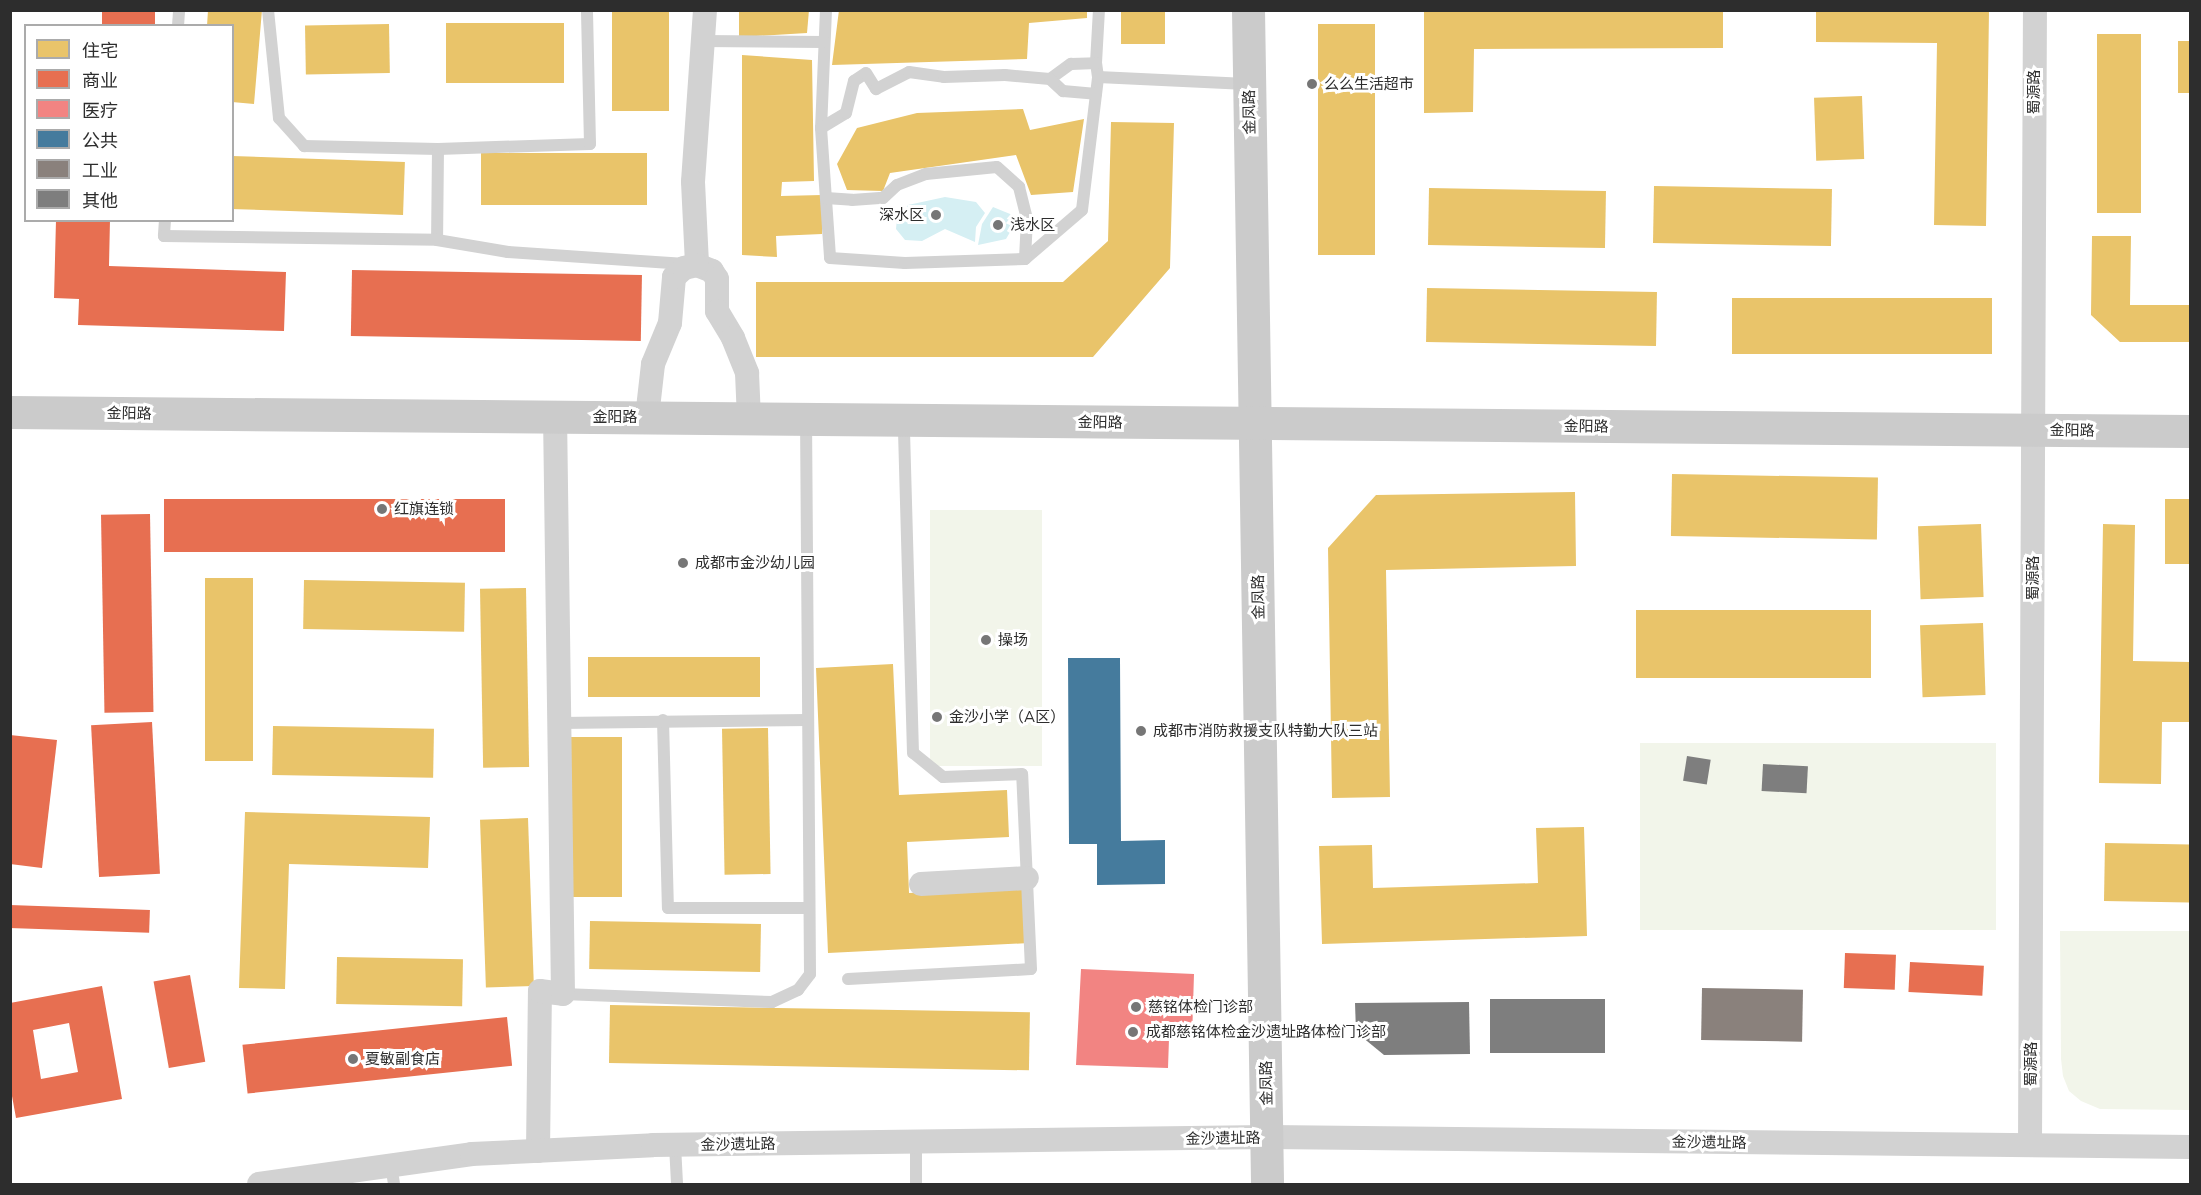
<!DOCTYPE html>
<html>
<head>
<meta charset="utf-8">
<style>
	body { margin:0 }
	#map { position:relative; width:2201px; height:1195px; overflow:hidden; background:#fff; font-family:Mulish,"Noto Sans SC",sans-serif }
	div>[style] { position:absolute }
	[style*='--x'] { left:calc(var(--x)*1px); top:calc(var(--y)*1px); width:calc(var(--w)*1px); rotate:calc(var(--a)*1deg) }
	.green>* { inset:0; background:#f2f5ea; transform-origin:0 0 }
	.water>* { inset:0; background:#d5eff3 }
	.homes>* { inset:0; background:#e9c46a; transform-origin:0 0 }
	.shops>* { inset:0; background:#e76f51; transform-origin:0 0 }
	.health>* { inset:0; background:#f28482 }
	.public>* { inset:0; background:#457b9d }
	.industry>* { inset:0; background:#8a817c; transform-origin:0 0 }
	.building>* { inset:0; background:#7e7e7e; transform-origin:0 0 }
	.lane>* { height:12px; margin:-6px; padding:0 6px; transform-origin:6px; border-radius:6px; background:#d2d2d2 }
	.street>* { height:24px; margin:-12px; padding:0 12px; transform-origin:12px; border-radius:12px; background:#d2d2d2 }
	.secondary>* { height:33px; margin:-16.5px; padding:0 16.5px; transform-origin:16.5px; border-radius:16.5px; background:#cbcbcb }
	.dots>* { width:16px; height:16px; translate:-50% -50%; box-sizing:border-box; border:3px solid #fff; border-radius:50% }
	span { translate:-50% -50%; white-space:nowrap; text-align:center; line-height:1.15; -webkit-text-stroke:6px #fff; paint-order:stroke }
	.poi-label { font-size:15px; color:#2d2d2d }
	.left { translate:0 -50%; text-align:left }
	.right { translate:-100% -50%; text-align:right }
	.street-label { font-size:15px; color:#2d2d2d }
	.frame { position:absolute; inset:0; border:12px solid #2d2d2d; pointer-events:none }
	.legend { position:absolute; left:24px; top:24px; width:210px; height:198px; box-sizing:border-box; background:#fff; border:2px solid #ababab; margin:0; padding:8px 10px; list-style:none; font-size:18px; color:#2d2d2d }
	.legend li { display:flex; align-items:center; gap:12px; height:30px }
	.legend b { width:30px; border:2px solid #ababab }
</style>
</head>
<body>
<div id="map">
	<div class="green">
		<div style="left:1042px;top:510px;width:256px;height:112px;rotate:90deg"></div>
		<div style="left:1640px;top:743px;width:356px;height:187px"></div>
		<div style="clip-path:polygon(2060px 931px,2190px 931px,2190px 1110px,2100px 1109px,2081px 1101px,2069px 1091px,2063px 1076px,2061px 1059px)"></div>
	</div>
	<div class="water">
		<div style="clip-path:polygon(945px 197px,976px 202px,985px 213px,976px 227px,975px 242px,945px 229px,922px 241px,905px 240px,896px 229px,897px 218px,908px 205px)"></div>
		<div style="clip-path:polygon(993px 207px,1015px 216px,1013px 227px,1006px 239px,978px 245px,982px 224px)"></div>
	</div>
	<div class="homes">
		<div style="clip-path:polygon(208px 10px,262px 10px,254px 104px,232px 102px,232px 26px,207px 26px)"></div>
		<div style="left:612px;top:10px;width:57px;height:101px"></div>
		<div style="clip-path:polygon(739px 10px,809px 10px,807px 33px,739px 37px)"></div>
		<div style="clip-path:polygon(839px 10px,1087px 10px,1087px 18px,1029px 23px,1027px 59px,832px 65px)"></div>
		<div style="left:1121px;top:10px;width:44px;height:34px"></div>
		<div style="clip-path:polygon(1424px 10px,1723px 10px,1723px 48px,1474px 49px,1473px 112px,1424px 113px)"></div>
		<div style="clip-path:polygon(1816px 10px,1989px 10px,1986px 226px,1934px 225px,1937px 43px,1816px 42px)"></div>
		<div style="left:446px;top:23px;width:118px;height:60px"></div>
		<div style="left:389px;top:24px;width:49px;height:84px;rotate:89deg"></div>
		<div style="left:1318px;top:24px;width:57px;height:231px"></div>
		<div style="left:2097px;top:34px;width:44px;height:179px"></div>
		<div style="left:2178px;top:41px;width:12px;height:52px"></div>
		<div style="clip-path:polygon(742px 55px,812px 60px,814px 181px,782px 182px,781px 196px,822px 195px,822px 234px,776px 236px,777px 257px,742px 255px)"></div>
		<div style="left:1862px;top:96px;width:63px;height:48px;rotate:88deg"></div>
		<div style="clip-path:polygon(1023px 109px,1030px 130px,1084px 119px,1073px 192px,1031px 195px,1016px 155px,890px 173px,883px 191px,847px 190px,837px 164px,857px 128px,917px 113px)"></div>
		<div style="clip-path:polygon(1111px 122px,1174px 123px,1170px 268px,1093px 357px,756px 357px,756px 282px,1063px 282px,1108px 241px)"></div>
		<div style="left:647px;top:153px;width:52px;height:166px;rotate:90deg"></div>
		<div style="left:232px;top:156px;width:173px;height:53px;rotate:2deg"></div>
		<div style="left:1654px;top:186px;width:178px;height:57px;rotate:1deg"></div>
		<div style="left:1429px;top:188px;width:177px;height:57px;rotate:1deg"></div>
		<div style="clip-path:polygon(2092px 236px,2131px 236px,2130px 305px,2190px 305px,2190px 342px,2120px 342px,2091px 315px)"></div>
		<div style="left:1427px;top:288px;width:230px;height:54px;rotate:1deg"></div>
		<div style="left:1732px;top:298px;width:260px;height:56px"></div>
		<div style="left:1672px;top:474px;width:206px;height:62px;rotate:1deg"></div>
		<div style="clip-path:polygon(1575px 492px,1576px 566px,1386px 570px,1390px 797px,1332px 798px,1328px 548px,1376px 495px)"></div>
		<div style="left:2165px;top:499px;width:25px;height:65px"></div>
		<div style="left:1981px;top:524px;width:73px;height:63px;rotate:88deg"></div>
		<div style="clip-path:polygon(2103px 524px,2135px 525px,2133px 661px,2190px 662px,2190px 722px,2162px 722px,2161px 784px,2099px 783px)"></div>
		<div style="left:205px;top:578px;width:48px;height:183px"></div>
		<div style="left:304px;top:580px;width:161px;height:49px;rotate:1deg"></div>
		<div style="left:526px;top:588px;width:179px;height:46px;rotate:89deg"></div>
		<div style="left:1636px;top:610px;width:235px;height:68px"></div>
		<div style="left:1983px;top:623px;width:72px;height:63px;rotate:88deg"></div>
		<div style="left:588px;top:657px;width:172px;height:40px"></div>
		<div style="clip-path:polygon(893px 664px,899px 795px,1007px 790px,1009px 837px,907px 842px,909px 893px,1027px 888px,1029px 943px,828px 953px,816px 668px)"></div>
		<div style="left:273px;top:726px;width:161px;height:49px;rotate:1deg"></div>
		<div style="left:768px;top:728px;width:146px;height:46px;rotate:89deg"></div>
		<div style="left:622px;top:737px;width:160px;height:51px;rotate:90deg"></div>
		<div style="clip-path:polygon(245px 812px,430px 817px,428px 868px,289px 864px,285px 989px,239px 988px)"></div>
		<div style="left:528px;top:818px;width:168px;height:48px;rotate:88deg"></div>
		<div style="clip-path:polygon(1584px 827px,1587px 936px,1322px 944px,1319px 846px,1372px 845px,1373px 888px,1538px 883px,1536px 828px)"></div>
		<div style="left:2105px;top:843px;width:85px;height:58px;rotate:1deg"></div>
		<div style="left:590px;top:921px;width:171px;height:48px;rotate:1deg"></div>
		<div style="left:337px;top:957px;width:126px;height:47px;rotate:1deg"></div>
		<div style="left:610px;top:1005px;width:420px;height:58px;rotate:1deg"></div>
	</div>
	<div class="shops">
		<div style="left:102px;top:10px;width:53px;height:16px"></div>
		<div style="clip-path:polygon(56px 220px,110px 220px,109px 266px,286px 272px,284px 331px,78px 325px,79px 299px,54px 298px)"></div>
		<div style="left:352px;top:270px;width:290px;height:66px;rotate:1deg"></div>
		<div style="left:164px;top:499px;width:341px;height:53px"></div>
		<div style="left:150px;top:514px;width:198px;height:49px;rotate:89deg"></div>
		<div style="left:152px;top:722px;width:152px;height:61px;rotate:87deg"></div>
		<div style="clip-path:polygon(10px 735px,57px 740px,42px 868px,10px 864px)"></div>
		<div style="left:10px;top:905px;width:140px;height:23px;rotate:2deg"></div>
		<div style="left:1845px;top:953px;width:51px;height:35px;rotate:2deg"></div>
		<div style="left:1910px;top:962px;width:74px;height:30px;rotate:3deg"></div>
		<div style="left:190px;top:975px;width:88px;height:37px;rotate:80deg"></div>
		<div style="clip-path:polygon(evenodd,102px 986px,122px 1099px,16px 1118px,10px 1085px,10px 1003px,102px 986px,69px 1023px,78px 1072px,41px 1079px,33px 1030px,69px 1023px)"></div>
		<div style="left:507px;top:1017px;width:49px;height:266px;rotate:84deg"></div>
	</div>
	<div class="health">
		<div style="clip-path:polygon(1081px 969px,1194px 974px,1192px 1040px,1169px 1039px,1168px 1068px,1076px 1065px)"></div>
	</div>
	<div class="public">
		<div style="clip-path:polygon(1068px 658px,1120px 658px,1121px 841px,1165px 840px,1165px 884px,1097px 885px,1097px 844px,1069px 844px)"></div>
	</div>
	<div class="industry">
		<div style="left:1702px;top:988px;width:101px;height:52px;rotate:1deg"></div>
	</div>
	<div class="building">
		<div style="left:1687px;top:756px;width:24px;height:25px;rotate:9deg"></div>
		<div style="left:1763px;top:764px;width:45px;height:27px;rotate:3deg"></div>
		<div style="left:1605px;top:999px;width:54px;height:115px;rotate:90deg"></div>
		<div style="clip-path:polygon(1469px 1002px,1470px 1054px,1384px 1055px,1356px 1032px,1355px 1003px)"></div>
	</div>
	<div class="lane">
		<div style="--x:268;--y:10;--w:109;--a:84.2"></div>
		<div style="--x:279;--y:118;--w:38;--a:48"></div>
		<div style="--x:304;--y:146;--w:134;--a:1.3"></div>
		<div style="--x:438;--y:149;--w:91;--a:90.6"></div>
		<div style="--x:437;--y:240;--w:72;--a:9.6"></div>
		<div style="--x:508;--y:252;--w:178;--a:3.9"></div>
		<div style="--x:826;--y:10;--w:118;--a:92.4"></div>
		<div style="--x:821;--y:128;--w:130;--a:86"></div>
		<div style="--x:830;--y:258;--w:75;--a:3.8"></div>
		<div style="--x:905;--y:263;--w:120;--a:-1.9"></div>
		<div style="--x:1025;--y:259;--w:75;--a:-40.7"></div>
		<div style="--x:1082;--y:210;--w:134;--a:-83.1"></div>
		<div style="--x:1098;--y:77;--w:14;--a:-98"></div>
		<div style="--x:1096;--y:63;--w:53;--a:-86.8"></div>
		<div style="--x:178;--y:26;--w:16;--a:-86"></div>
		<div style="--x:702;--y:41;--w:122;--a:0.5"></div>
		<div style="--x:1098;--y:77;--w:149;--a:2.7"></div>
		<div style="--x:1050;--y:79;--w:26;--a:-36"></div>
		<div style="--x:1071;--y:64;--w:25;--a:-2"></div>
		<div style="--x:821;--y:128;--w:29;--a:-31"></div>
		<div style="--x:846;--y:113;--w:33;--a:-76"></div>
		<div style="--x:854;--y:81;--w:14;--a:-34"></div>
		<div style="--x:866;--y:73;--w:19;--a:58"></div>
		<div style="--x:876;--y:89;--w:37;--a:-27"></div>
		<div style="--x:909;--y:72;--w:35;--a:8"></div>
		<div style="--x:944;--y:77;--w:61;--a:-1.9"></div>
		<div style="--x:1005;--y:75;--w:45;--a:5.1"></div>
		<div style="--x:1050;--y:79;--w:18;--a:43"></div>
		<div style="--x:1063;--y:91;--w:33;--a:5"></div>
		<div style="--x:438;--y:149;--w:152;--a:-1.9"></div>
		<div style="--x:590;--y:144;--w:134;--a:-91.3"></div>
		<div style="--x:826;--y:198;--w:26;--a:4"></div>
		<div style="--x:852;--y:200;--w:31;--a:-4"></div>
		<div style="--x:883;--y:198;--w:19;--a:-43"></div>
		<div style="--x:897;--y:185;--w:31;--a:-21"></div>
		<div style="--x:926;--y:174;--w:71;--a:-5.6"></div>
		<div style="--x:997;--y:167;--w:30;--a:42"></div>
		<div style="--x:1019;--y:187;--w:33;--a:76"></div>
		<div style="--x:1027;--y:219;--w:40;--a:92.9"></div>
		<div style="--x:165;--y:220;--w:16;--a:94"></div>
		<div style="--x:164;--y:236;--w:273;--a:0.8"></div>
		<div style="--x:663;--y:720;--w:188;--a:88.5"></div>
		<div style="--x:668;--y:908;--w:141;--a:0"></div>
		<div style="--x:560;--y:723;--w:248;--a:-0.7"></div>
		<div style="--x:848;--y:979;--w:183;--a:-3.1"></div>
		<div style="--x:1031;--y:969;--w:195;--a:-92.6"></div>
		<div style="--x:1022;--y:774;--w:79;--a:177.8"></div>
		<div style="--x:943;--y:777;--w:38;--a:-141"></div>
		<div style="--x:913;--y:753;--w:332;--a:-91.6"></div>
		<div style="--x:563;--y:994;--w:209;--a:2.2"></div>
		<div style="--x:772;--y:1002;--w:29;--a:-25"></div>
		<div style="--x:798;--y:990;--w:20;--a:-53"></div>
		<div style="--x:810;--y:974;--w:554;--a:-90.41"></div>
		<div style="--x:916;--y:1142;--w:42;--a:90"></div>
		<div style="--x:675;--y:1145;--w:39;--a:87"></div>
		<div style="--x:391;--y:1165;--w:19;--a:81"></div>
	</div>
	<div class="street">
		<div style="--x:705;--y:10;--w:172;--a:94"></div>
		<div style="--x:693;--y:182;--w:83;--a:87.2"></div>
		<div style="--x:697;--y:265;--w:16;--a:22"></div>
		<div style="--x:712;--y:271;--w:9;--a:58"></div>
		<div style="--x:717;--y:279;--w:32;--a:90"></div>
		<div style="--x:717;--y:311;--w:31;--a:59"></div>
		<div style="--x:733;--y:338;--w:38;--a:68"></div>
		<div style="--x:747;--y:373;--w:45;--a:87.5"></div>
		<div style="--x:647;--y:417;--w:53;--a:-83.5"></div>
		<div style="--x:653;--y:364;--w:44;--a:-67.5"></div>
		<div style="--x:670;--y:323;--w:46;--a:-85"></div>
		<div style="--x:674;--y:277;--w:13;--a:-42"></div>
		<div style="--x:684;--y:268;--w:13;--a:-13"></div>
		<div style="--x:921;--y:884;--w:106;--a:-3.2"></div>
		<div style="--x:2030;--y:1145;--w:1135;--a:-89.75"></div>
		<div style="--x:538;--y:1151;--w:160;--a:-89.3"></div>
		<div style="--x:540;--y:991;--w:23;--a:7"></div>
		<div style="--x:563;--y:994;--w:577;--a:-90.79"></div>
		<div style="--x:259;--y:1184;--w:215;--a:-8"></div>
		<div style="--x:472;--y:1154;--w:181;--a:-2.8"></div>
		<div style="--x:653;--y:1145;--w:614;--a:-0.75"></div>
		<div style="--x:1267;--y:1137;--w:923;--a:0.62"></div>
	</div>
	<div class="secondary">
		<div style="--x:1248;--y:10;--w:1174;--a:89.07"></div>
		<div style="--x:10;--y:412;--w:2180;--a:0.5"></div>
	</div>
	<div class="dots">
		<div style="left:1312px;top:84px;background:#767676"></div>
		<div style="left:936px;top:215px;background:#767676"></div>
		<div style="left:998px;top:225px;background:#767676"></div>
		<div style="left:382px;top:509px;background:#767676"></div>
		<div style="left:683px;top:563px;background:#767676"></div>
		<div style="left:986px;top:640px;background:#767676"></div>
		<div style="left:937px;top:717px;background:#767676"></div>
		<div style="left:1141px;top:731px;background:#767676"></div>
		<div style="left:1136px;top:1007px;background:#767676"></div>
		<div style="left:1133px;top:1032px;background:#767676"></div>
		<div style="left:353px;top:1059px;background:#767676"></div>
	</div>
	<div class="poi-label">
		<span class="left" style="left:1324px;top:84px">么么生活超市</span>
		<span class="right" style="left:924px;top:215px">深水区</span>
		<span class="left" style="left:1010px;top:225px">浅水区</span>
		<span class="left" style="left:394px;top:509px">红旗连锁</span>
		<span class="left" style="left:695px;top:563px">成都市金沙幼儿园</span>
		<span class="left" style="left:998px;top:640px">操场</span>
		<span class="left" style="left:949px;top:717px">金沙小学（A区）</span>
		<span class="left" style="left:1153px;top:731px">成都市消防救援支队特勤大队三站</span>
		<span class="left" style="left:1148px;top:1007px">慈铭体检门诊部</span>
		<span class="left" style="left:1146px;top:1032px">成都慈铭体检金沙遗址路体检门诊部</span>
		<span class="left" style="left:365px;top:1059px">夏敏副食店</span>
	</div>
	<div class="street-label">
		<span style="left:2034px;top:92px;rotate:-90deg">蜀源路</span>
		<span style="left:1249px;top:112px;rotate:-91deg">金凤路</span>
		<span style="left:129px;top:413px;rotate:1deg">金阳路</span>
		<span style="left:615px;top:417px">金阳路</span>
		<span style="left:1100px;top:422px;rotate:1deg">金阳路</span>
		<span style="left:1586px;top:426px;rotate:1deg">金阳路</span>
		<span style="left:2072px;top:430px;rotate:1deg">金阳路</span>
		<span style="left:2033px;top:578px;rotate:-90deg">蜀源路</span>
		<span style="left:1258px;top:597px;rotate:-91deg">金凤路</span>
		<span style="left:2031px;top:1064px;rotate:-90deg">蜀源路</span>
		<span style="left:1266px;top:1083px;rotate:-91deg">金凤路</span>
		<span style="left:1223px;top:1138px;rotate:-1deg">金沙遗址路</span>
		<span style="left:1709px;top:1142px;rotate:1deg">金沙遗址路</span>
		<span style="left:738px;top:1144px;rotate:-1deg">金沙遗址路</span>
	</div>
	<div class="frame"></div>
	<ul class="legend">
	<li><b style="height:16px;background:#e9c46a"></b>住宅</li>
	<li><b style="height:16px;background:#e76f51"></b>商业</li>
	<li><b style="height:16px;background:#f28482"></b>医疗</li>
	<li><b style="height:16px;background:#457b9d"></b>公共</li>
	<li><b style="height:16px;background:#8a817c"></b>工业</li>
	<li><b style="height:16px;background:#7e7e7e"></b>其他</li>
	</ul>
</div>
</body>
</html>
